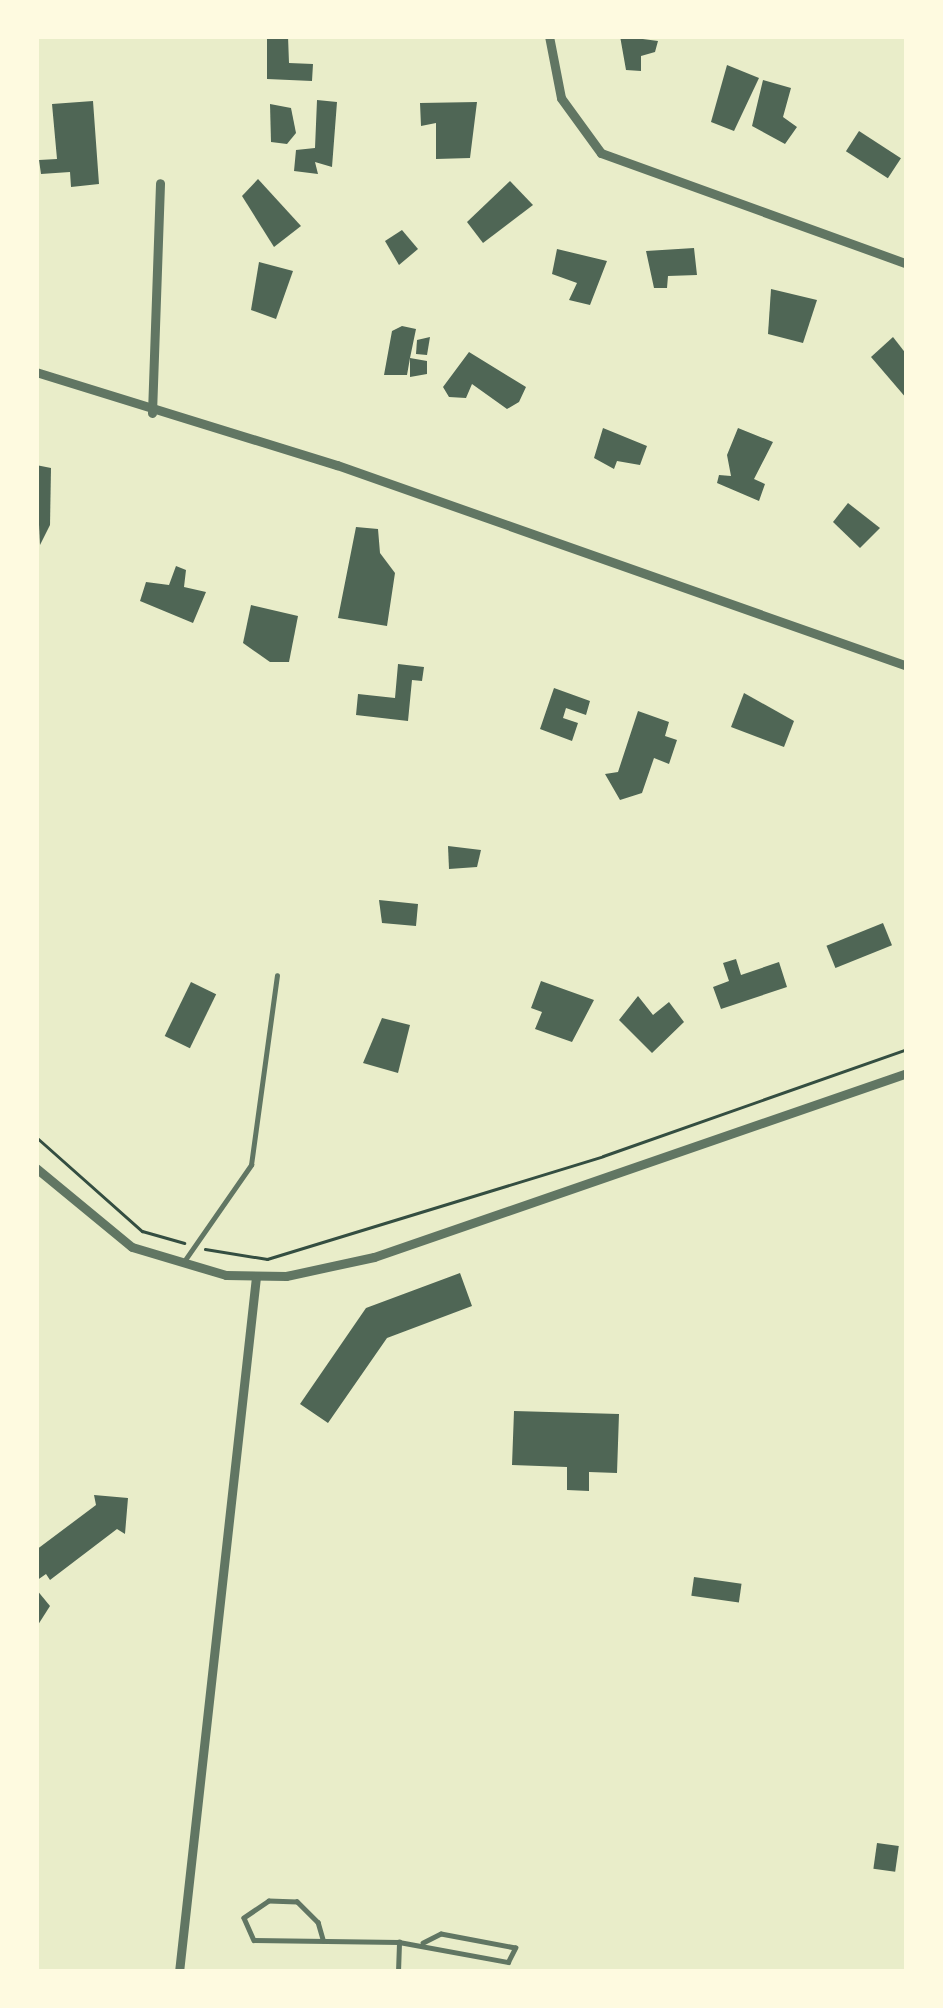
<!DOCTYPE html>
<html>
<head>
<meta charset="utf-8">
<style>
	body { margin:0 }
	#map { position:relative; width:943px; height:2008px; overflow:hidden; background:#e9edc9; font-family:Karla,sans-serif }
	div>[style] { position:absolute }
	[style*='--x'] { left:calc(var(--x)*1px); top:calc(var(--y)*1px); width:calc(var(--w)*1px); rotate:calc(var(--a)*1deg) }
	.building>* { inset:0; background:#4f6655; transform-origin:0 0 }
	.path>* { height:3px; margin:-1.5px; padding:0 1.5px; transform-origin:1.5px; border-radius:1.5px; background:#344e41 }
	.service>* { height:4.5px; margin:-2.25px; padding:0 2.25px; transform-origin:2.25px; border-radius:2.25px; background:#617663 }
	.minor>* { height:9px; margin:-4.5px; padding:0 4.5px; transform-origin:4.5px; border-radius:4.5px; background:#617663 }
	span { translate:-50% -50%; white-space:nowrap; text-align:center; line-height:1.15; -webkit-text-stroke:12px #fefae0; paint-order:stroke }
	.frame { position:absolute; inset:0; border:39px solid #fefae0; pointer-events:none }
</style>
</head>
<body>
<div id="map">
	<div class="building">
		<div style="clip-path:polygon(267px 36px,288px 36px,289px 63px,313px 64px,312px 81px,267px 79px)"></div>
		<div style="clip-path:polygon(620px 36px,658px 41px,655px 52px,641px 56px,641px 71px,626px 70px)"></div>
		<div style="clip-path:polygon(727px 65px,759px 78px,734px 131px,711px 122px)"></div>
		<div style="clip-path:polygon(763px 80px,791px 88px,783px 117px,797px 127px,785px 144px,752px 126px)"></div>
		<div style="clip-path:polygon(317px 100px,337px 102px,332px 167px,315px 162px,318px 174px,294px 171px,296px 150px,315px 148px)"></div>
		<div style="clip-path:polygon(93px 101px,99px 184px,71px 187px,70px 172px,41px 174px,39px 160px,57px 159px,52px 104px)"></div>
		<div style="clip-path:polygon(477px 102px,470px 158px,436px 159px,436px 123px,421px 126px,420px 103px)"></div>
		<div style="clip-path:polygon(270px 104px,291px 108px,296px 133px,287px 144px,271px 142px)"></div>
		<div style="left:859px;top:131px;width:50px;height:24px;rotate:33deg"></div>
		<div style="clip-path:polygon(258px 179px,301px 226px,274px 247px,242px 196px)"></div>
		<div style="clip-path:polygon(510px 181px,533px 205px,483px 243px,467px 222px)"></div>
		<div style="clip-path:polygon(402px 230px,418px 249px,399px 265px,385px 241px)"></div>
		<div style="clip-path:polygon(694px 248px,697px 275px,668px 276px,667px 288px,654px 288px,646px 251px)"></div>
		<div style="clip-path:polygon(557px 249px,607px 261px,590px 305px,569px 300px,577px 283px,552px 274px)"></div>
		<div style="clip-path:polygon(259px 262px,293px 271px,276px 319px,251px 310px)"></div>
		<div style="clip-path:polygon(771px 289px,817px 300px,803px 343px,768px 334px)"></div>
		<div style="clip-path:polygon(402px 326px,416px 329px,410px 358px,427px 361px,427px 374px,410px 377px,410px 358px,407px 375px,384px 375px,392px 331px)"></div>
		<div style="clip-path:polygon(430px 337px,427px 355px,416px 354px,417px 340px)"></div>
		<div style="clip-path:polygon(893px 337px,907px 355px,907px 399px,871px 357px)"></div>
		<div style="clip-path:polygon(469px 352px,526px 387px,519px 402px,507px 409px,472px 384px,466px 398px,449px 397px,443px 387px)"></div>
		<div style="clip-path:polygon(603px 428px,647px 446px,640px 465px,617px 461px,614px 469px,594px 458px)"></div>
		<div style="clip-path:polygon(738px 428px,773px 442px,754px 479px,765px 484px,759px 501px,717px 483px,719px 475px,731px 476px,727px 455px)"></div>
		<div style="clip-path:polygon(36px 465px,51px 468px,50px 525px,40px 545px)"></div>
		<div style="clip-path:polygon(848px 503px,880px 528px,860px 548px,833px 522px)"></div>
		<div style="clip-path:polygon(356px 527px,378px 529px,380px 553px,395px 573px,387px 626px,338px 618px)"></div>
		<div style="clip-path:polygon(176px 566px,186px 570px,184px 587px,206px 592px,193px 623px,140px 601px,146px 582px,169px 585px)"></div>
		<div style="clip-path:polygon(251px 605px,298px 616px,289px 662px,270px 662px,243px 643px)"></div>
		<div style="clip-path:polygon(398px 664px,424px 667px,422px 681px,412px 680px,408px 721px,356px 715px,358px 694px,395px 698px)"></div>
		<div style="clip-path:polygon(554px 688px,590px 701px,586px 715px,566px 708px,563px 718px,578px 723px,572px 741px,540px 729px)"></div>
		<div style="clip-path:polygon(744px 693px,794px 721px,784px 747px,731px 727px)"></div>
		<div style="clip-path:polygon(638px 711px,669px 722px,665px 736px,677px 740px,669px 764px,654px 758px,642px 793px,620px 800px,605px 774px,618px 772px)"></div>
		<div style="clip-path:polygon(448px 846px,481px 850px,477px 867px,449px 869px)"></div>
		<div style="clip-path:polygon(379px 900px,418px 904px,416px 926px,382px 923px)"></div>
		<div style="left:883px;top:923px;width:24px;height:61px;rotate:68deg"></div>
		<div style="clip-path:polygon(736px 959px,741px 975px,779px 962px,787px 987px,721px 1009px,713px 987px,729px 981px,723px 963px)"></div>
		<div style="clip-path:polygon(541px 981px,594px 1000px,572px 1042px,535px 1029px,542px 1012px,531px 1008px)"></div>
		<div style="left:191px;top:982px;width:28px;height:60px;rotate:26deg"></div>
		<div style="clip-path:polygon(638px 996px,653px 1015px,669px 1002px,684px 1022px,652px 1053px,619px 1020px)"></div>
		<div style="clip-path:polygon(382px 1018px,410px 1025px,398px 1073px,363px 1063px)"></div>
		<div style="clip-path:polygon(460px 1273px,472px 1306px,387px 1338px,328px 1423px,300px 1404px,366px 1308px)"></div>
		<div style="clip-path:polygon(514px 1411px,619px 1414px,617px 1473px,589px 1472px,589px 1491px,567px 1490px,567px 1467px,512px 1465px)"></div>
		<div style="clip-path:polygon(94px 1495px,128px 1498px,125px 1534px,117px 1529px,50px 1580px,46px 1574px,36px 1581px,36px 1550px,96px 1505px)"></div>
		<div style="left:694px;top:1577px;width:48px;height:19px;rotate:8deg"></div>
		<div style="clip-path:polygon(36px 1589px,50px 1606px,36px 1628px)"></div>
		<div style="left:877px;top:1843px;width:22px;height:26px;rotate:8deg"></div>
	</div>
	<div class="path">
		<div style="--x:36;--y:1137;--w:142;--a:41.6"></div>
		<div style="--x:142;--y:1231;--w:44;--a:15.9"></div>
		<div style="--x:205;--y:1249;--w:63;--a:9.2"></div>
		<div style="--x:267;--y:1259;--w:351;--a:-17"></div>
		<div style="--x:603;--y:1156;--w:322;--a:-19.4"></div>
	</div>
	<div class="service">
		<div style="--x:185;--y:1260;--w:116;--a:-55.2"></div>
		<div style="--x:251;--y:1165;--w:191;--a:-82.2"></div>
		<div style="--x:323;--y:1941;--w:19;--a:-106"></div>
		<div style="--x:318;--y:1923;--w:30;--a:-135"></div>
		<div style="--x:297;--y:1902;--w:28;--a:-178"></div>
		<div style="--x:269;--y:1901;--w:30;--a:146"></div>
		<div style="--x:244;--y:1918;--w:24;--a:66"></div>
		<div style="--x:254;--y:1940;--w:145;--a:0.8"></div>
		<div style="--x:398;--y:1972;--w:30;--a:-88"></div>
		<div style="--x:399;--y:1942;--w:111;--a:10.4"></div>
		<div style="--x:508;--y:1962;--w:16;--a:-63"></div>
		<div style="--x:515;--y:1948;--w:75;--a:-169.3"></div>
		<div style="--x:441;--y:1934;--w:20;--a:153"></div>
	</div>
	<div class="minor">
		<div style="--x:549;--y:36;--w:63;--a:79"></div>
		<div style="--x:561;--y:98;--w:68;--a:54"></div>
		<div style="--x:601;--y:153;--w:326;--a:19.9"></div>
		<div style="--x:36;--y:372;--w:315;--a:17.2"></div>
		<div style="--x:337;--y:465;--w:604;--a:19.42"></div>
		<div style="--x:152;--y:413;--w:230;--a:-88"></div>
		<div style="--x:36;--y:1168;--w:124;--a:39.5"></div>
		<div style="--x:132;--y:1247;--w:98;--a:16.6"></div>
		<div style="--x:226;--y:1275;--w:60;--a:1"></div>
		<div style="--x:286;--y:1276;--w:90;--a:-12.2"></div>
		<div style="--x:374;--y:1257;--w:564;--a:-19.05"></div>
		<div style="--x:179;--y:1972;--w:699;--a:-83.68"></div>
	</div>
	<div class="frame"></div>
</div>
</body>
</html>
